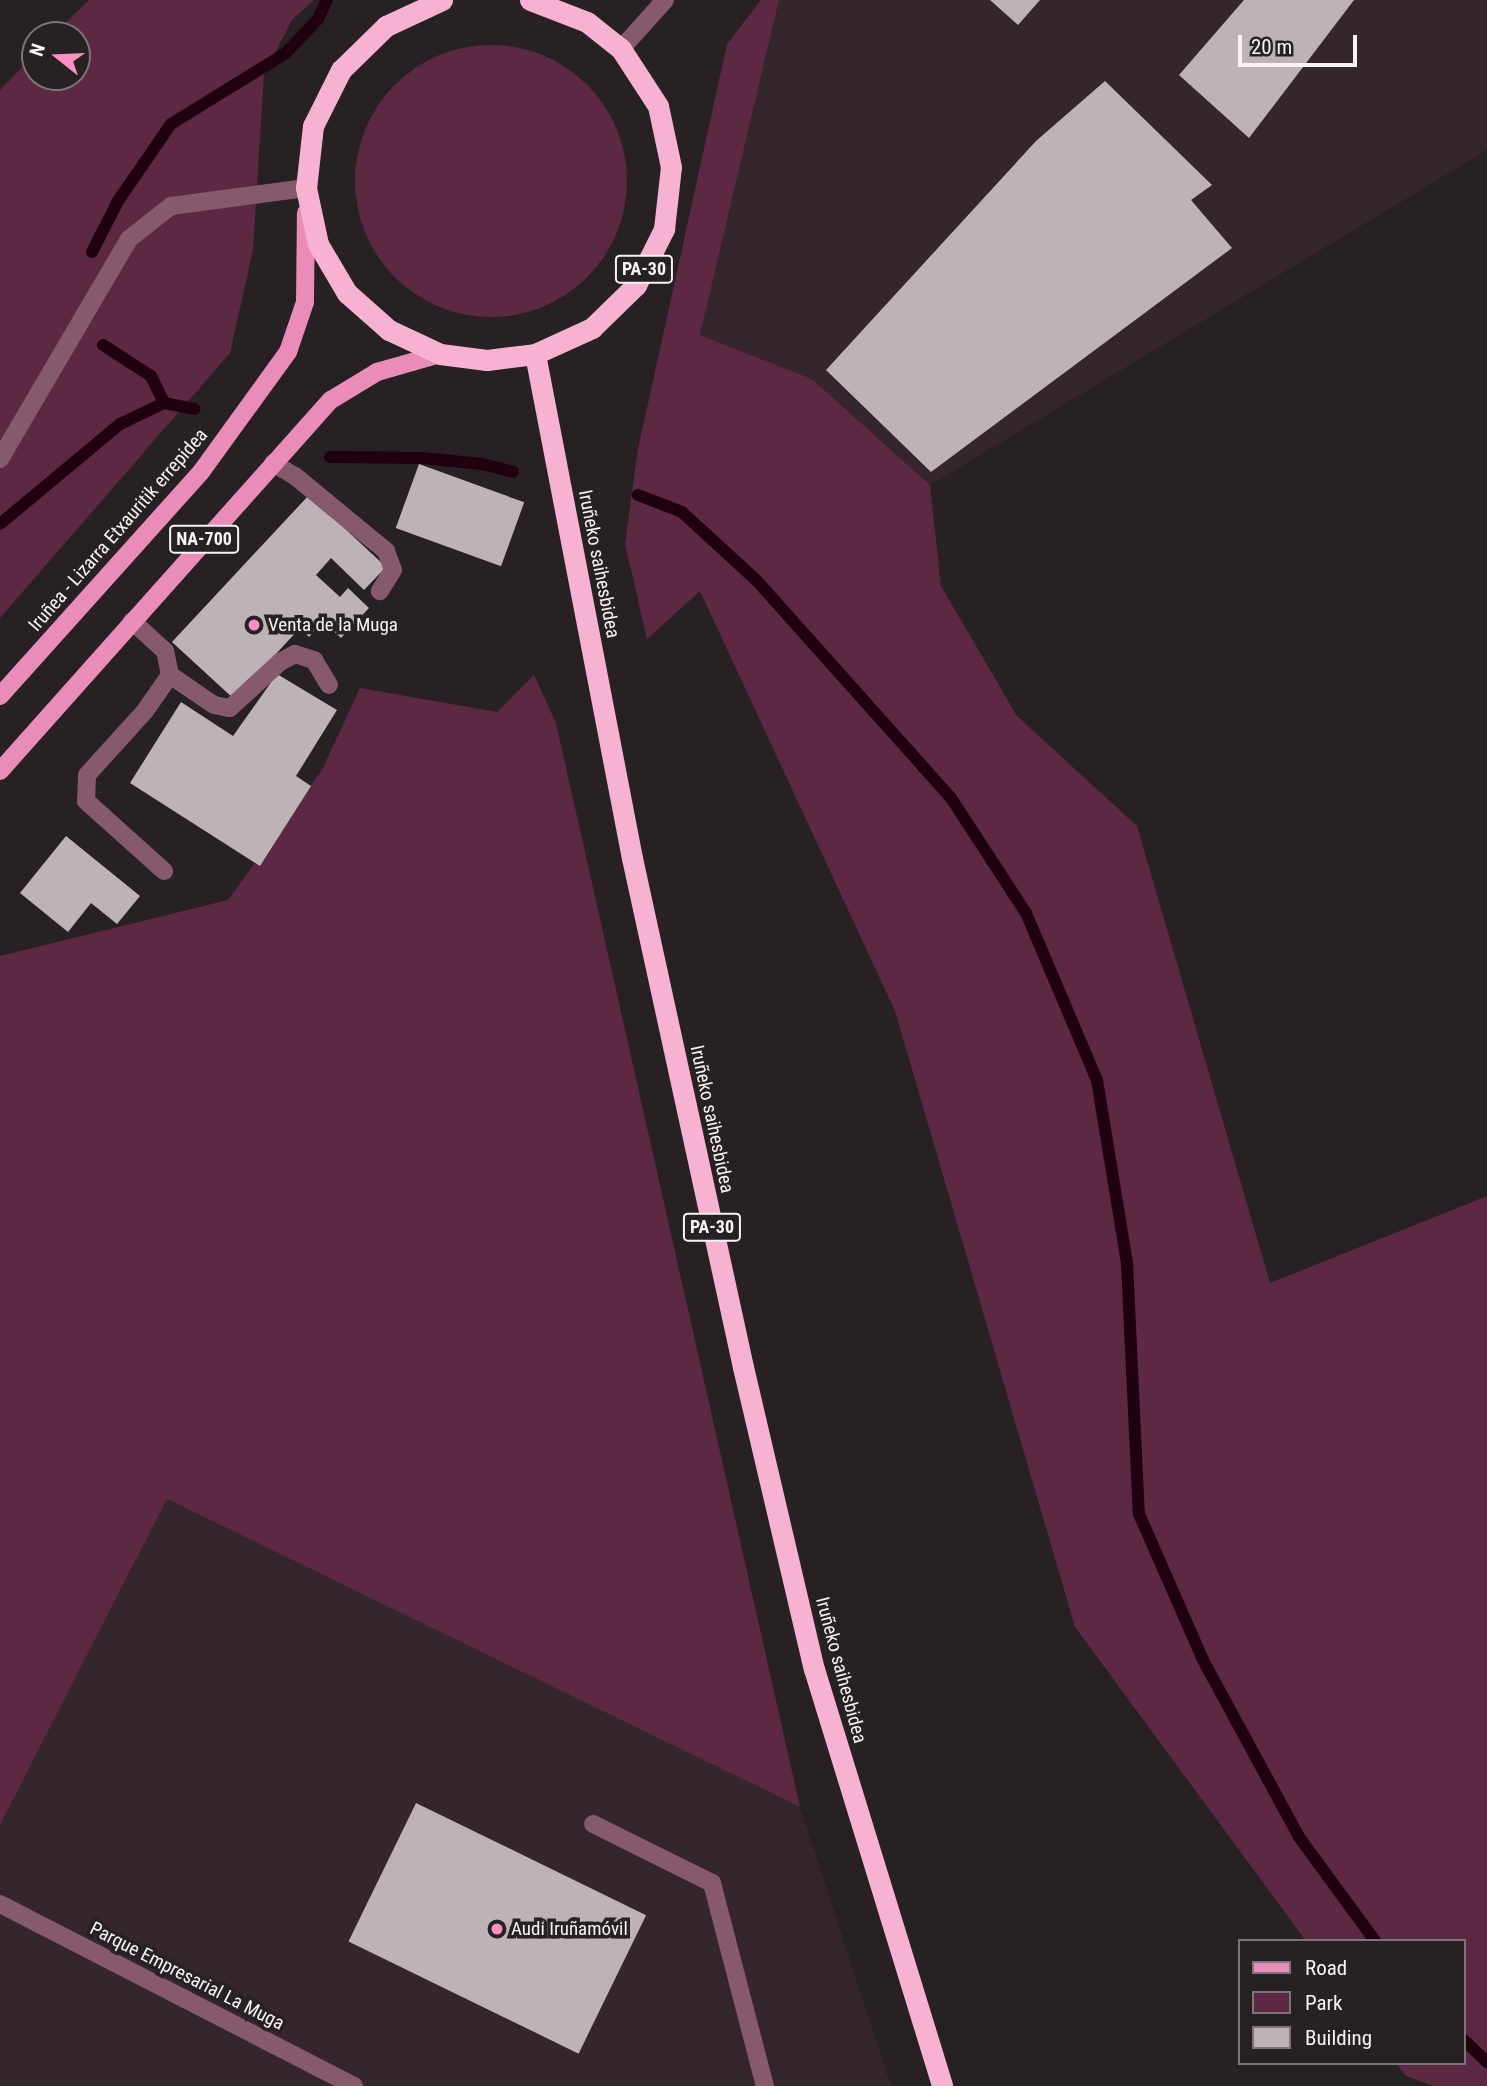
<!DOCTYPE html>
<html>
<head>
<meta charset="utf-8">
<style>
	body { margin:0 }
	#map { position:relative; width:1487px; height:2086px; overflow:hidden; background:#282124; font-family:"Roboto Condensed",sans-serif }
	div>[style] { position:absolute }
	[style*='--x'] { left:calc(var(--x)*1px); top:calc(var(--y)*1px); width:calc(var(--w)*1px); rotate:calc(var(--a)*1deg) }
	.built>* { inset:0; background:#34262c }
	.green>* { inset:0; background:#5c2842 }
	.round { border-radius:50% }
	.stream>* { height:12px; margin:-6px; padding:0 6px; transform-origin:6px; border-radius:6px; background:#200010 }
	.building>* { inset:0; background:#bdb3b7; transform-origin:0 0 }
	.minor>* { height:18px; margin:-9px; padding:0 9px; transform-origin:9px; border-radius:9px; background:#86596d }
	.major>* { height:18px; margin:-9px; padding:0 9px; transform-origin:9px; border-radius:9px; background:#ea8cb8 }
	.highway>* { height:21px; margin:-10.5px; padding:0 10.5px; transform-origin:10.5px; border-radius:10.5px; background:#f7b2d1 }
	.dots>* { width:19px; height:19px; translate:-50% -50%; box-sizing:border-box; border:4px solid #282124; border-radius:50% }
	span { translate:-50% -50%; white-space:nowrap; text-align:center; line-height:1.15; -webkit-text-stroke:7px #282124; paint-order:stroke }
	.shield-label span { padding:2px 5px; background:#282124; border:2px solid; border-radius:5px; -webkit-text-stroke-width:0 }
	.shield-label { font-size:18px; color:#f7f2f4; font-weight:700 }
	.street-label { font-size:19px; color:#f7f2f4 }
	.poi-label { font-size:19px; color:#f7f2f4 }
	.left { translate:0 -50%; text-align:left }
	.legend { position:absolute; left:1238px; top:1939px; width:228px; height:126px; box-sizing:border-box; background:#282124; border:2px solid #7b7577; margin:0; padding:9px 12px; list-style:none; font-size:21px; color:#f7f2f4 }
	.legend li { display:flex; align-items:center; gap:14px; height:35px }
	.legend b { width:35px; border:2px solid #7b7577 }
	.north { position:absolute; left:21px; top:21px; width:70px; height:70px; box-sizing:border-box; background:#282124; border:2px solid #7b7577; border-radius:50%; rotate:288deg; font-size:19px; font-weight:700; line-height:28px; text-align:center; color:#f7f2f4 }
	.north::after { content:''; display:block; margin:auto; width:24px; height:32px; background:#fc8fc2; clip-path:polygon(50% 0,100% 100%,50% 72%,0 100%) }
	.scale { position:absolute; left:1238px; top:35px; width:119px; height:32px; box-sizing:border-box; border:4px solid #f7f2f4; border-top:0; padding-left:9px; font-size:21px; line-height:24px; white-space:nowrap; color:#f7f2f4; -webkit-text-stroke:5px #282124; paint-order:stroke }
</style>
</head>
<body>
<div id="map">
	<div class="built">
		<div style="clip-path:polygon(779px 0,1487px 0,1487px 150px,930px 485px,812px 379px,700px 335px)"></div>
		<div style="clip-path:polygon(167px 1499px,800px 1807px,891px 2086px,0 2086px,0 1825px)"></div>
	</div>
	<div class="green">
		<div style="clip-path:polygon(89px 0,314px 0,292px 20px,264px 74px,253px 250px,230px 353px,0 618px,0 90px,35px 54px,35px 77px,77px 77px,77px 35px,53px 35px)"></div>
		<div style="clip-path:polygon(761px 0,779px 0,700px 335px,812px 379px,930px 485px,941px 586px,1017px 716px,1137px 826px,1270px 1283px,1487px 1196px,1487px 2086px,1433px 2086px,1406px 2076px,1396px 2063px,1464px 2063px,1464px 1941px,1306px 1941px,1075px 1627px,895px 1011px,700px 591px,647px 639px,625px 544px,638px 449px,727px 44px)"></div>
		<div class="round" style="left:355px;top:45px;width:272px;height:272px"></div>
		<div style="clip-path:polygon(534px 675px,556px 723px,800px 1807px,167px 1499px,0 1825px,0 956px,228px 900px,322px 770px,360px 688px,497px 712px)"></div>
	</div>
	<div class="stream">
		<div style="--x:92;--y:252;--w:57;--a:-63"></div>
		<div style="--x:118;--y:201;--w:93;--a:-55.5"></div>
		<div style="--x:171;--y:124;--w:135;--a:-31.7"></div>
		<div style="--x:286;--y:53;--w:47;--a:-46.7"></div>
		<div style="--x:318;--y:19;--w:21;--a:-65"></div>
		<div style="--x:103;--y:345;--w:57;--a:32.9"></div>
		<div style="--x:151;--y:376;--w:30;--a:64"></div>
		<div style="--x:330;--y:457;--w:92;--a:0.6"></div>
		<div style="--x:422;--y:458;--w:60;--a:5.7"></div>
		<div style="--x:482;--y:464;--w:32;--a:14"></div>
		<div style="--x:638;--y:495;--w:47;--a:21.1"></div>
		<div style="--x:682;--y:512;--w:102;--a:42.6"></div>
		<div style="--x:757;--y:581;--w:291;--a:48.2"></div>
		<div style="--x:951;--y:798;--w:137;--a:56.9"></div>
		<div style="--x:1026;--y:913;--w:181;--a:67"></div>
		<div style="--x:1097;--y:1080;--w:185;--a:80.7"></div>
		<div style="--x:1127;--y:1263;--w:251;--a:87.3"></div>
		<div style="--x:1139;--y:1514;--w:159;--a:66.3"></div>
		<div style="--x:1203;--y:1660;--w:201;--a:61.5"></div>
		<div style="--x:1299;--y:1837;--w:129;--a:53.8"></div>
		<div style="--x:0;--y:524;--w:156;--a:-39.8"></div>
		<div style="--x:120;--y:424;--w:49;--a:-25.5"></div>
		<div style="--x:164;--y:403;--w:31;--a:11"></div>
		<div style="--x:1464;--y:2040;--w:32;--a:44"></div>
	</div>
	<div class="building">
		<div style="clip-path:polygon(990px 0,1040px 0,1018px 25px)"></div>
		<div style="clip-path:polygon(1244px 0,1354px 0,1249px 138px,1179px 75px)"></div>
		<div style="clip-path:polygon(1105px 81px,1212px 185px,1191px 200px,1232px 248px,931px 472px,826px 370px,1036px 141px)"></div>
		<div style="left:419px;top:464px;width:112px;height:68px;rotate:20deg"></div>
		<div style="clip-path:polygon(309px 495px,386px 567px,364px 590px,331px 558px,316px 575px,340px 597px,348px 588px,369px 608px,341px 638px,323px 621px,309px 637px,300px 628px,234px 699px,172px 642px)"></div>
		<div style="clip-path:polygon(277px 674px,337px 710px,296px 776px,311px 786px,260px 866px,130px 783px,181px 702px,233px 736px)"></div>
		<div style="clip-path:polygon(66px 836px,140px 896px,117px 924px,91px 903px,68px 932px,20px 893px)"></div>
		<div style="left:416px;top:1803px;width:256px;height:154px;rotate:26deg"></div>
	</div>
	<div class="minor">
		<div style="--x:621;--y:49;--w:66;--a:-48.1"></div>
		<div style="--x:0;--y:459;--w:255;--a:-59.6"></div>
		<div style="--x:129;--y:239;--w:53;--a:-38.2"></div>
		<div style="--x:171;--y:206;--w:136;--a:-7.6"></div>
		<div style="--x:273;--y:463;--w:26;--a:31"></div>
		<div style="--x:295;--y:476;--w:118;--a:39.5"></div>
		<div style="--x:386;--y:551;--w:20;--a:70"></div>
		<div style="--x:393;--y:570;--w:25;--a:122"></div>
		<div style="--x:132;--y:621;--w:45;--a:42.3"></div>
		<div style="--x:165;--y:651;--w:25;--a:78"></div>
		<div style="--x:170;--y:675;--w:44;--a:124.8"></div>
		<div style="--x:145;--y:711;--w:86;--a:132.2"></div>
		<div style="--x:87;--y:775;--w:26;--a:92"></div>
		<div style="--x:86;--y:801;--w:105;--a:41.9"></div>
		<div style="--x:170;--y:675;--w:53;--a:34.3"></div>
		<div style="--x:214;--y:705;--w:16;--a:11"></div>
		<div style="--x:230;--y:708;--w:68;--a:-42.6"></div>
		<div style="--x:280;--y:662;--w:17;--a:-28"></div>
		<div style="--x:295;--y:654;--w:20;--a:18"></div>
		<div style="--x:314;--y:660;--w:29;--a:59"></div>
		<div style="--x:593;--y:1824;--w:133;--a:26.4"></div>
		<div style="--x:712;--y:1883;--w:210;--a:75.4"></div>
		<div style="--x:0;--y:1904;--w:398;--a:27.2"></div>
	</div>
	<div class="major">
		<div style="--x:0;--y:696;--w:301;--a:-48.1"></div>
		<div style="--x:201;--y:472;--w:148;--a:-54.1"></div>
		<div style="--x:288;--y:352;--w:53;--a:-71.2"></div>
		<div style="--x:305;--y:302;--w:89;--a:-89.4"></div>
		<div style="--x:0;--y:771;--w:497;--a:-48.3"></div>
		<div style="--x:331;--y:400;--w:54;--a:-31.3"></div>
		<div style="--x:377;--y:372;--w:66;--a:-15.9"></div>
	</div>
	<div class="highway">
		<div style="--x:442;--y:0;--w:62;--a:155.1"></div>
		<div style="--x:386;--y:26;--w:63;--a:135.6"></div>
		<div style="--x:341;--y:70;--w:63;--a:116.6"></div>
		<div style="--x:313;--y:126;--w:62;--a:96.4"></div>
		<div style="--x:306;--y:188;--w:57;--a:77.9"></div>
		<div style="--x:318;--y:244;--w:57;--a:59.4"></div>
		<div style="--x:347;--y:293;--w:56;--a:41.4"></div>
		<div style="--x:389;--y:330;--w:56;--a:25.2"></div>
		<div style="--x:440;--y:354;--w:47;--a:7.3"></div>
		<div style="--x:487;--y:360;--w:48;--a:-7.1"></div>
		<div style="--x:535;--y:354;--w:63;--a:-24.5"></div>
		<div style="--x:592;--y:328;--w:62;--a:-44.3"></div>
		<div style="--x:636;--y:285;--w:63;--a:-63.4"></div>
		<div style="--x:664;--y:229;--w:62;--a:-83.6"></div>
		<div style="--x:671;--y:167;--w:62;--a:-102"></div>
		<div style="--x:658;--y:106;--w:68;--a:-123"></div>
		<div style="--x:621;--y:49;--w:43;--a:-141.5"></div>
		<div style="--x:587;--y:22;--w:61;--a:-158.9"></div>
		<div style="--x:535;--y:354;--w:513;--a:79.11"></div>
		<div style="--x:632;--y:858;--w:521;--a:77.7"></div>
		<div style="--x:743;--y:1367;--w:310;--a:76.8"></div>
		<div style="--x:814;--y:1669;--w:436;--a:72.9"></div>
	</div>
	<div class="dots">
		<div style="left:254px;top:625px;background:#fc8fc2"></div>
		<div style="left:497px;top:1929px;background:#fc8fc2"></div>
	</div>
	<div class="shield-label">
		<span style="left:644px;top:269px">PA-30</span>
		<span style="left:204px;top:539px">NA-700</span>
		<span style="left:712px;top:1227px">PA-30</span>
	</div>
	<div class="street-label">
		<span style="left:118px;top:530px;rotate:-49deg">Iruñea - Lizarra Etxauritik errepidea</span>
		<span style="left:599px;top:564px;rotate:79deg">Iruñeko saihesbidea</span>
		<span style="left:712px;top:1119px;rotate:78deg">Iruñeko saihesbidea</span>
		<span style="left:841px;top:1670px;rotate:75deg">Iruñeko saihesbidea</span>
		<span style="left:187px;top:1976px;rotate:27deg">Parque Empresarial La Muga</span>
	</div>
	<div class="poi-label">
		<span class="left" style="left:268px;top:625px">Venta de la Muga</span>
		<span class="left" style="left:511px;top:1929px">Audi Iruñamóvil</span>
	</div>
	<ul class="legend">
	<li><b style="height:9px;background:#ea8cb8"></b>Road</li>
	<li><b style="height:19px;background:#5c2842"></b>Park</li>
	<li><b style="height:19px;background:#bdb3b7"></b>Building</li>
	</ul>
	<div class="north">N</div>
	<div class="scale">20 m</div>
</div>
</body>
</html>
